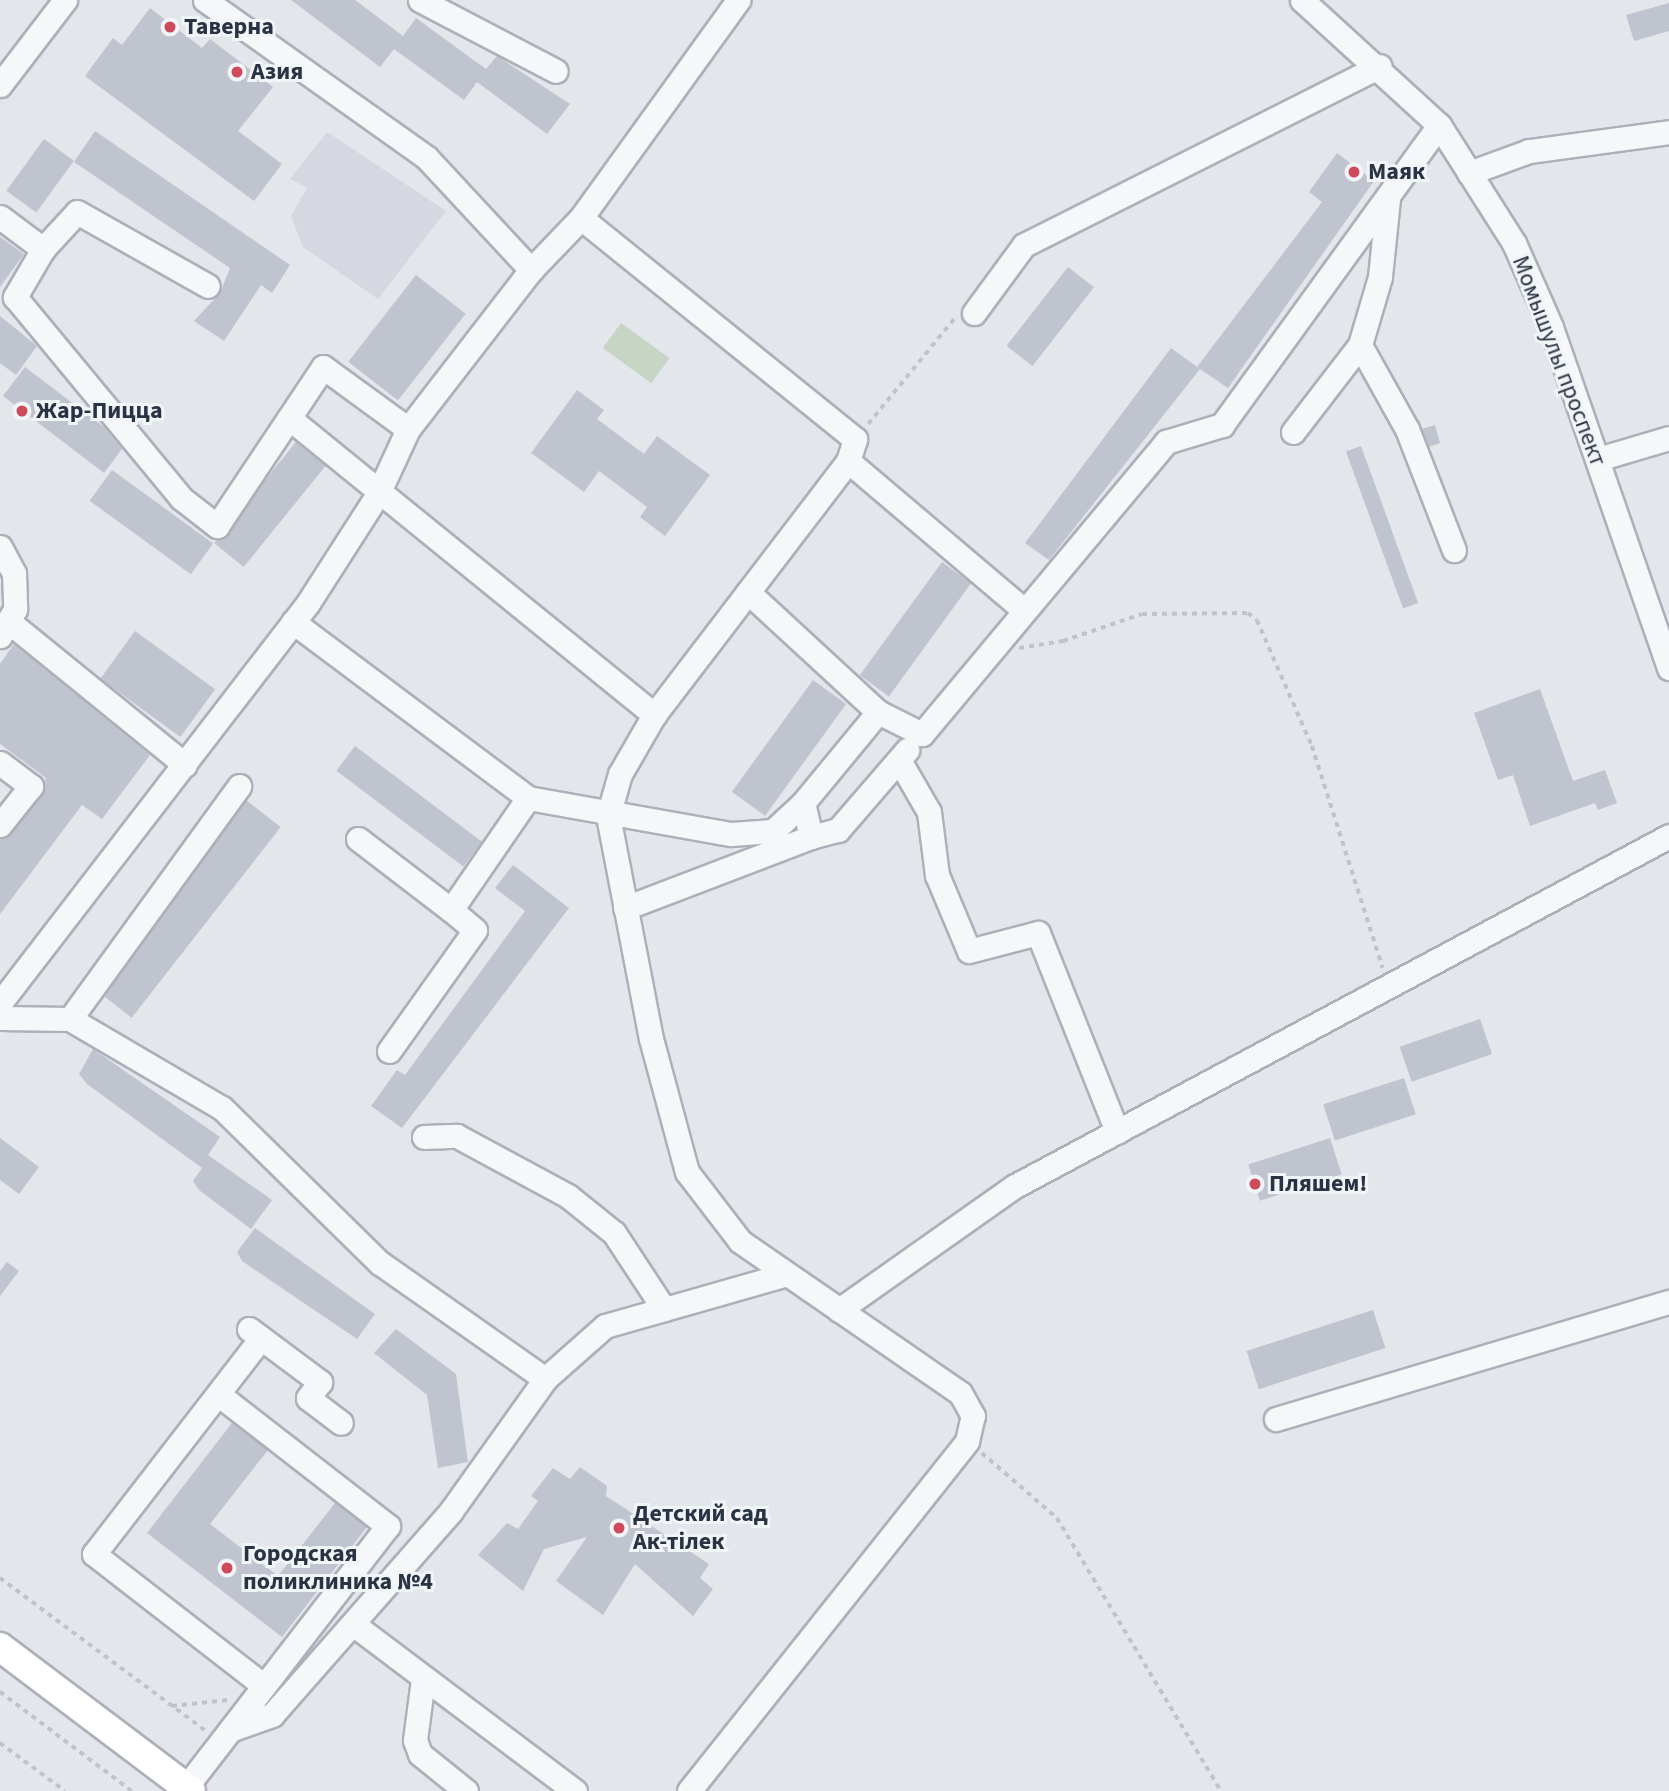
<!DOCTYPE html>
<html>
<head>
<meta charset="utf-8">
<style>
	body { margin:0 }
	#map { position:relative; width:1669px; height:1791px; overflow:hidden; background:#e3e6eb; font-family:"Source Sans 3",sans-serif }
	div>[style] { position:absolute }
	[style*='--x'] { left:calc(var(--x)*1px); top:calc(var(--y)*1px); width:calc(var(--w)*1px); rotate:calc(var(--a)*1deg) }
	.built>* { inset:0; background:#d5d8e0 }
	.green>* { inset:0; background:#c7d5c4; transform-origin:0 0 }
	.building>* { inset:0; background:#c0c4ce; transform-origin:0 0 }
	.path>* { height:3.5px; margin-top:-1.75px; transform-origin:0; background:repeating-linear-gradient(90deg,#c0c4ca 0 5px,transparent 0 10px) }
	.roads { filter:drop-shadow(2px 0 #acb0b9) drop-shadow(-2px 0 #acb0b9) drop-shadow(0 2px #acb0b9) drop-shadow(0 -2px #acb0b9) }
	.minor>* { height:23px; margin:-11.5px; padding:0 11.5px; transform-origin:11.5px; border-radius:11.5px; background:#f5f7f9 }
	.major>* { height:28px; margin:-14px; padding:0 14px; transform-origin:14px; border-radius:14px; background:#fff }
	.dots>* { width:19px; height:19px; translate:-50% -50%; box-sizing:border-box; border:4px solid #f2f5f8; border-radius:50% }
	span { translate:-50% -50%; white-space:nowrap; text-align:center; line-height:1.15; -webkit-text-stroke:6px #f2f5f8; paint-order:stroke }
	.poi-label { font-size:24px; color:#2a3343; font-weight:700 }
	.left { translate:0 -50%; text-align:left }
	.street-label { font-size:24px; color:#2a3343 }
</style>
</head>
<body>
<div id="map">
	<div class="built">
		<div style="clip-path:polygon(327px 132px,446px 211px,378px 299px,303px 247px,291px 216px,307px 188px,290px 179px)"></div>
	</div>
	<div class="green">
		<div style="left:621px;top:323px;width:60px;height:31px;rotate:36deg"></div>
	</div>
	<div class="building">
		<div style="clip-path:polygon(291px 0,355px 0,403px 36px,416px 18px,486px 69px,497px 56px,570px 104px,547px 134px,477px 82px,464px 100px,394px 49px,380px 67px)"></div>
		<div style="clip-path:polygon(1669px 3px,1669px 31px,1634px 41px,1626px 15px)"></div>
		<div style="clip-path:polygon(150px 8px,202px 48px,210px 39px,273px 87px,238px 131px,282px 164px,254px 201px,85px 76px,113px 38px,122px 45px)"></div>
		<div style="clip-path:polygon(95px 131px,290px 265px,272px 293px,261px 285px,224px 341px,194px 321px,220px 293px,230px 268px,74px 162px)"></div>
		<div style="left:44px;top:139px;width:37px;height:64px;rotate:36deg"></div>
		<div style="clip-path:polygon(1337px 153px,1374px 181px,1228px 388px,1197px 367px,1322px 202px,1309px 192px)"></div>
		<div style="clip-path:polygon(0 237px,24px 254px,0 287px)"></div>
		<div style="left:1068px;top:267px;width:33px;height:100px;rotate:38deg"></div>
		<div style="left:416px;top:275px;width:63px;height:110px;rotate:38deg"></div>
		<div style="clip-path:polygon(0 316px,37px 346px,16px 375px,0 363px)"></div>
		<div style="clip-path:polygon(1171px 348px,1200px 369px,1049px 560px,1025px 543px)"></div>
		<div style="clip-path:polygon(25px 367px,104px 427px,122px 449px,104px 473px,3px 396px)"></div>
		<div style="clip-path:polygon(577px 390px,604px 410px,597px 419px,644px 454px,657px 436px,710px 475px,665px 536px,640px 517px,647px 507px,599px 471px,584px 492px,531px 453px)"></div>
		<div style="clip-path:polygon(1435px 425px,1440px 443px,1429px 447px,1422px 429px)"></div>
		<div style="left:296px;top:442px;width:38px;height:130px;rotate:39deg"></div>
		<div style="left:1361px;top:446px;width:167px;height:16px;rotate:70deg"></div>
		<div style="left:112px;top:470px;width:125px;height:38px;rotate:36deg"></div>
		<div style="left:942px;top:562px;width:36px;height:140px;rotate:36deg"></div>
		<div style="left:135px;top:631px;width:99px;height:59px;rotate:36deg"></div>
		<div style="clip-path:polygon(14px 644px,150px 755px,102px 819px,82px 805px,0 914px,0 840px,42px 795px,46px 778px,0 744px,0 664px)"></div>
		<div style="left:813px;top:680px;width:41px;height:138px;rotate:36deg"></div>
		<div style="clip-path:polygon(1540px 689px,1573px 781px,1605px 770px,1617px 803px,1598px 810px,1595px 803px,1530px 826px,1513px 775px,1498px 780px,1474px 713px)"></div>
		<div style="left:355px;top:746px;width:159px;height:31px;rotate:37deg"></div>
		<div style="left:246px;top:800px;width:44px;height:242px;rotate:38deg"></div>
		<div style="clip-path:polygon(513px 865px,569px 908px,402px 1128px,371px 1106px,397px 1070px,405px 1075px,525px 911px,495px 888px)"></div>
		<div style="left:1480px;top:1019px;width:37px;height:85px;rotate:71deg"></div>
		<div style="clip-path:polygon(93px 1049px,220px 1137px,208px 1155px,272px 1200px,251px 1229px,199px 1190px,193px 1181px,202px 1168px,87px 1084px,79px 1074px)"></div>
		<div style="left:1404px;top:1078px;width:38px;height:85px;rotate:72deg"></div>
		<div style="clip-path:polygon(0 1138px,39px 1167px,19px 1194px,0 1180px)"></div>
		<div style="left:1330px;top:1138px;width:38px;height:86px;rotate:72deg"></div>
		<div style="clip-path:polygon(255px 1228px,375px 1314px,357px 1339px,242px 1261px,237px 1252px)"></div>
		<div style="clip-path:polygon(7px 1262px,19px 1271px,0 1296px,0 1271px)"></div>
		<div style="left:1373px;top:1310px;width:40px;height:133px;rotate:72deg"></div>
		<div style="clip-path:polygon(396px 1329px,456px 1374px,468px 1462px,438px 1468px,427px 1395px,374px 1353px)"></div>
		<div style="clip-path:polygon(232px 1423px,268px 1450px,210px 1524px,278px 1576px,335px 1503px,367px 1527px,282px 1637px,147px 1533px)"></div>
		<div style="clip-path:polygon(580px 1467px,607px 1486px,606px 1496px,709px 1564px,700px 1578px,713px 1589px,693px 1616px,635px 1564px,603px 1615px,556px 1581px,587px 1537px,544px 1549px,523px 1591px,478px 1555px,507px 1523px,518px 1529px,538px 1501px,531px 1496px,553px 1468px,570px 1479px)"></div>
	</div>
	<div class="path">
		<div style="--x:868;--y:424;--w:136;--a:-50.7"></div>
		<div style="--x:1019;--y:648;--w:45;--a:-9"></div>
		<div style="--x:1063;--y:641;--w:83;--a:-18.9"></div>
		<div style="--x:1142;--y:614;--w:106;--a:-0.5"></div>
		<div style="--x:1248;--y:613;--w:11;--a:38"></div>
		<div style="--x:1257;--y:620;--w:137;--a:66.4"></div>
		<div style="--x:1312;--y:746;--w:233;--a:72.3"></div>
		<div style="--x:982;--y:1453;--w:99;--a:40.9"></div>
		<div style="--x:1057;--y:1518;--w:318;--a:59"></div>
		<div style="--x:0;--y:1578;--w:255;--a:36.6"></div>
		<div style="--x:0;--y:1692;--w:165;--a:36.9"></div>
		<div style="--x:172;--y:1706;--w:56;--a:-6.1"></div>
		<div style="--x:0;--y:1743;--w:81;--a:36.4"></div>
	</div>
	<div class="roads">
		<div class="minor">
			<div style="--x:205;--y:0;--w:272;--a:35.4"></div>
			<div style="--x:427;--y:158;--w:153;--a:47.1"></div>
			<div style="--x:420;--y:0;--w:153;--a:27.6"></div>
			<div style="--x:1302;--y:0;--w:185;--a:42.4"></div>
			<div style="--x:1439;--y:125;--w:140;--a:57.6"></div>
			<div style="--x:1514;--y:243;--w:92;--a:66.2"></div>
			<div style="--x:1551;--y:327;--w:361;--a:70.9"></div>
			<div style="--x:0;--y:85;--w:107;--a:-52.6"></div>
			<div style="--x:1469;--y:173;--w:64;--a:-20.1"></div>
			<div style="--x:1529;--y:151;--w:141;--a:-7.7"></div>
			<div style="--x:1388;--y:199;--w:78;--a:95.9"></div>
			<div style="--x:1380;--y:277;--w:71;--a:106.4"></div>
			<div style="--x:1360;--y:345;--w:96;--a:60.8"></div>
			<div style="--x:1407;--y:429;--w:130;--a:68.8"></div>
			<div style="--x:0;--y:217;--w:54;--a:36.7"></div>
			<div style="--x:43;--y:249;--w:56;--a:120.3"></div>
			<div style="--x:15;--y:297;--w:261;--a:50.4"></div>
			<div style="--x:181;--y:498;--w:46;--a:37.9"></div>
			<div style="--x:217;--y:526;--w:191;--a:-56.3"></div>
			<div style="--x:323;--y:367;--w:105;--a:36.1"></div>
			<div style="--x:43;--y:249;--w:50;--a:-47.4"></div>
			<div style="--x:77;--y:212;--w:150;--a:29.5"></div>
			<div style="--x:974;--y:313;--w:84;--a:-53.7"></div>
			<div style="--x:1024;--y:245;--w:398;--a:-26.7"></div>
			<div style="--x:289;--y:418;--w:471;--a:39.1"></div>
			<div style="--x:1293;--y:432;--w:110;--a:-52.4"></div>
			<div style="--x:1598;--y:459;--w:74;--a:-16.5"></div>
			<div style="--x:848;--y:461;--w:231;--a:40.3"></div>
			<div style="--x:0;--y:547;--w:30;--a:62"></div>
			<div style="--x:14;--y:573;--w:36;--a:88"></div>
			<div style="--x:15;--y:609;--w:31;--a:119"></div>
			<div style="--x:748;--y:592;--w:177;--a:42.7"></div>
			<div style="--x:8;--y:621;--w:228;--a:39.1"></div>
			<div style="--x:293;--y:622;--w:294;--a:36.8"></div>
			<div style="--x:528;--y:798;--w:136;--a:124.5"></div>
			<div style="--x:451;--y:910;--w:117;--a:-142.6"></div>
			<div style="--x:899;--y:760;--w:60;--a:60"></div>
			<div style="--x:929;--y:812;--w:64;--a:82.8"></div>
			<div style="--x:937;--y:875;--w:82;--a:67.2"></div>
			<div style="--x:969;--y:951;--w:71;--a:-14.6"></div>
			<div style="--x:1038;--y:933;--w:214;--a:68.3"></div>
			<div style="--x:0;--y:763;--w:39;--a:37"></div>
			<div style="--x:31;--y:786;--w:50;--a:128.5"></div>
			<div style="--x:528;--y:798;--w:206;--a:10.1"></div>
			<div style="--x:731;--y:834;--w:42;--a:-4.1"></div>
			<div style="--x:773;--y:831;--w:41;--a:-43"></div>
			<div style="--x:811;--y:837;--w:28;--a:-15"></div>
			<div style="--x:838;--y:830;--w:106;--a:-49.2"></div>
			<div style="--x:625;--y:908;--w:199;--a:-20.9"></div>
			<div style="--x:811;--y:837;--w:35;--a:-103"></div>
			<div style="--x:803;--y:803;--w:118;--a:-50.5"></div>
			<div style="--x:878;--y:712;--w:49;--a:26.6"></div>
			<div style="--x:922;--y:734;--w:381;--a:-50.1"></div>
			<div style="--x:1166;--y:442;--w:59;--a:-16.9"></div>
			<div style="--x:1222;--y:425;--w:370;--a:-54.1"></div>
			<div style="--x:0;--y:1003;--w:505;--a:-52.4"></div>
			<div style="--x:308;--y:603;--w:130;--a:-57.3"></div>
			<div style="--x:378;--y:494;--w:72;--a:-65.2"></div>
			<div style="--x:408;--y:429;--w:201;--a:-52.3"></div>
			<div style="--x:531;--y:270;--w:72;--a:-46.1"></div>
			<div style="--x:0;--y:1018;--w:70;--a:0.8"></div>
			<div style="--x:70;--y:1019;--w:288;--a:-54"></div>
			<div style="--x:70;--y:1019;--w:176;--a:30.4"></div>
			<div style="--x:222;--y:1108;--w:221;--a:44.5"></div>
			<div style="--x:380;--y:1263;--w:202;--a:35.1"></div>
			<div style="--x:545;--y:1379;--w:80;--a:-41.5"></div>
			<div style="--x:605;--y:1326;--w:186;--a:-15.9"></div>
			<div style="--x:389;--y:1051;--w:148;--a:-54.6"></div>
			<div style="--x:475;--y:930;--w:31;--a:-140"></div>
			<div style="--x:424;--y:1137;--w:33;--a:-2"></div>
			<div style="--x:457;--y:1136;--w:126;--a:28.4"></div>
			<div style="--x:568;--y:1196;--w:59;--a:38.8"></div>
			<div style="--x:614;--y:1233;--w:91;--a:56.7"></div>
			<div style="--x:839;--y:1310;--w:215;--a:-35.2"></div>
			<div style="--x:1015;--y:1186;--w:742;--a:-28.15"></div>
			<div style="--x:249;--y:1329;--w:89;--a:36.7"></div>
			<div style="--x:320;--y:1382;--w:20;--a:127"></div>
			<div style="--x:308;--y:1398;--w:41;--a:37.1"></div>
			<div style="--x:261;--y:1338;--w:273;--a:127.7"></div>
			<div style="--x:94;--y:1554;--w:215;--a:37.8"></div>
			<div style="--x:1276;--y:1419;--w:410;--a:-16.6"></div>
			<div style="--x:353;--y:1624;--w:278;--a:37"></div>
			<div style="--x:423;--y:1679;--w:62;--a:97.5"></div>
			<div style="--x:415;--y:1740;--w:15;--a:70"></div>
			<div style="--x:420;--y:1754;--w:59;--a:38.8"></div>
			<div style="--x:230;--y:1730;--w:45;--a:-19.7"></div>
			<div style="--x:272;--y:1715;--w:271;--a:-48.7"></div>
			<div style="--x:451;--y:1511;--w:162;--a:-54.5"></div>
			<div style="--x:186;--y:1787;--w:330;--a:-52.3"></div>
			<div style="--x:388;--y:1526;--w:215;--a:-142.2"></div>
			<div style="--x:689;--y:1791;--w:447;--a:-51.5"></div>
			<div style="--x:967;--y:1441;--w:26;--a:-77"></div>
			<div style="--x:973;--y:1416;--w:26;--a:-119"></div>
			<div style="--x:960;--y:1393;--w:267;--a:-145.4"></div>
			<div style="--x:740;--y:1241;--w:87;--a:-127.5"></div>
			<div style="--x:687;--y:1172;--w:138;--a:-105.1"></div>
			<div style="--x:651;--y:1039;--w:227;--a:-100.9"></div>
			<div style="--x:608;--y:816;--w:44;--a:-74.1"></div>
			<div style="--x:620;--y:774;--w:68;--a:-60"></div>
			<div style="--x:654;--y:715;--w:320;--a:-52.6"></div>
			<div style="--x:848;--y:461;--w:23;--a:-72"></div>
			<div style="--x:855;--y:439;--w:352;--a:-141.1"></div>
			<div style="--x:581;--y:218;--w:269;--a:-54.2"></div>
		</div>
		<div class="major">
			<div style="--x:0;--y:1647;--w:239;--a:37"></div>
		</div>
	</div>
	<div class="dots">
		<div style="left:170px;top:27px;background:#ce4959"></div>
		<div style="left:237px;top:72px;background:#ce4959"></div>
		<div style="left:1354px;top:172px;background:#ce4959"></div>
		<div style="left:22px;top:411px;background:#ce4959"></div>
		<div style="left:1255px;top:1184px;background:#ce4959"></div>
		<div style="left:619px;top:1528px;background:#ce4959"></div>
		<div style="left:227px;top:1568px;background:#ce4959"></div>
	</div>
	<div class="poi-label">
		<span class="left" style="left:184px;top:27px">Таверна</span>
		<span class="left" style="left:251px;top:72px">Азия</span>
		<span class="left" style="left:1368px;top:172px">Маяк</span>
		<span class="left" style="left:36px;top:411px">Жар-Пицца</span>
		<span class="left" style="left:1269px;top:1184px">Пляшем!</span>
		<span class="left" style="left:633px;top:1528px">Детский сад<br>Ак-тiлек</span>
		<span class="left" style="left:243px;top:1568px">Городская<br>поликлиника №4</span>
	</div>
	<div class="street-label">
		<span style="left:1559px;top:361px;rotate:69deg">Момышулы проспект</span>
	</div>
</div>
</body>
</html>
